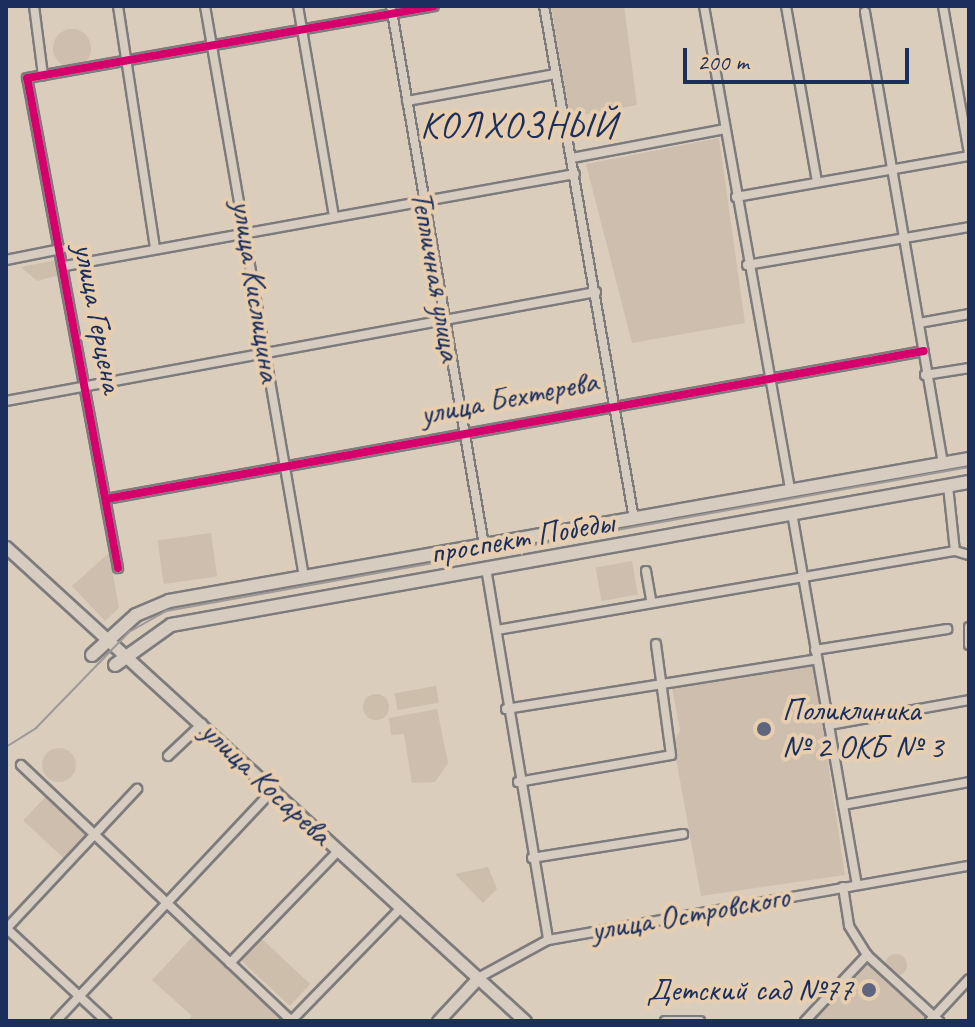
<!DOCTYPE html>
<html>
<head>
<meta charset="utf-8">
<style>
	body { margin:0 }
	#map { position:relative; width:975px; height:1027px; overflow:hidden; background:#dacdbc; font-family:Caveat,sans-serif }
	div>[style] { position:absolute }
	[style*='--x'] { left:calc(var(--x)*1px); top:calc(var(--y)*1px); width:calc(var(--w)*1px); rotate:calc(var(--a)*1deg) }
	.built>* { inset:0; background:#cebead; transform-origin:0 0 }
	.round { border-radius:50% }
	.green>* { inset:0; background:#cdbeac; transform-origin:0 0 }
	.roads { filter:drop-shadow(2px 0 #7d7b7c) drop-shadow(-2px 0 #7d7b7c) drop-shadow(0 2px #7d7b7c) drop-shadow(0 -2px #7d7b7c) }
	.street>* { height:8px; margin:-4px; padding:0 4px; transform-origin:4px; border-radius:4px; background:#d6ccc0 }
	.secondary>* { height:11px; margin:-5.5px; padding:0 5.5px; transform-origin:5.5px; border-radius:5.5px; background:#d6ccc0 }
	.primary>* { height:12px; margin:-6px; padding:0 6px; transform-origin:6px; border-radius:6px; background:#d6ccc0 }
	.tram>* { height:2px; margin:-1px; padding:0 1px; transform-origin:1px; border-radius:1px; background:#9e9997 }
	.cycleway>* { height:8px; margin:-4px; padding:0 4px; transform-origin:4px; border-radius:4px; background:#d6006c }
	.dots>* { width:22px; height:22px; translate:-50% -50%; box-sizing:border-box; border:4px solid #e7ceaf; border-radius:50% }
	span { translate:-50% -50%; white-space:nowrap; text-align:center; line-height:1.15; -webkit-text-stroke:8px #e7ceaf; paint-order:stroke }
	.street-label { font-size:32px; color:#1b2f5e }
	.poi-label { font-size:32px; color:#1b2f5e }
	.left { translate:0 -50%; text-align:left }
	.right { translate:-100% -50%; text-align:right }
	.quarter-label { font-size:36px; color:#1b2f5e; letter-spacing:2px }
	.frame { position:absolute; inset:0; border:8px solid #1b2f5e; pointer-events:none }
	.scale { position:absolute; left:683px; top:48px; width:226px; height:36px; box-sizing:border-box; border:4px solid #1b2f5e; border-top:0; padding-left:10px; font-size:24px; line-height:28px; white-space:nowrap; color:#1b2f5e; -webkit-text-stroke:6px #e7ceaf; paint-order:stroke }
</style>
</head>
<body>
<div id="map">
	<div class="built">
		<div style="clip-path:polygon(551px 6px,624px 6px,637px 105px,570px 117px)"></div>
		<div class="round" style="left:53px;top:29px;width:38px;height:38px"></div>
		<div style="clip-path:polygon(719px 138px,745px 323px,632px 343px,586px 164px)"></div>
		<div style="left:211px;top:533px;width:44px;height:54px;rotate:82deg"></div>
		<div style="clip-path:polygon(109px 553px,119px 608px,105px 621px,72px 586px)"></div>
		<div style="left:632px;top:561px;width:34px;height:37px;rotate:80deg"></div>
		<div style="clip-path:polygon(813px 662px,845px 875px,701px 896px,673px 742px,680px 731px,672px 687px)"></div>
		<div style="clip-path:polygon(437px 709px,448px 763px,435px 782px,412px 783px,404px 734px,391px 735px,389px 718px)"></div>
		<div class="round" style="left:42px;top:748px;width:34px;height:34px"></div>
		<div style="left:45px;top:797px;width:56px;height:32px;rotate:43deg"></div>
		<div style="clip-path:polygon(193px 936px,287px 1021px,188px 1021px,192px 1016px,152px 980px)"></div>
		<div style="clip-path:polygon(867px 962px,927px 1017px,924px 1021px,812px 1021px)"></div>
	</div>
	<div class="green">
		<div style="clip-path:polygon(57px 260px,59px 275px,37px 281px,21px 267px)"></div>
		<div style="left:436px;top:686px;width:17px;height:42px;rotate:80deg"></div>
		<div class="round" style="left:363px;top:694px;width:26px;height:26px"></div>
		<div style="clip-path:polygon(488px 867px,497px 889px,483px 903px,455px 874px)"></div>
		<div style="left:262px;top:939px;width:66px;height:30px;rotate:43deg"></div>
		<div class="round" style="left:885px;top:954px;width:22px;height:22px"></div>
	</div>
	<div class="roads">
		<div class="street">
			<div style="--x:34;--y:6;--w:70;--a:82.6"></div>
			<div style="--x:118;--y:6;--w:245;--a:81.3"></div>
			<div style="--x:205;--y:6;--w:580;--a:80.16"></div>
			<div style="--x:298;--y:6;--w:214;--a:80.3"></div>
			<div style="--x:391;--y:6;--w:547;--a:80.21"></div>
			<div style="--x:544;--y:6;--w:521;--a:80.05"></div>
			<div style="--x:704;--y:6;--w:493;--a:79.9"></div>
			<div style="--x:786;--y:6;--w:178;--a:80"></div>
			<div style="--x:943;--y:6;--w:149;--a:80"></div>
			<div style="--x:865;--y:12;--w:459;--a:80.2"></div>
			<div style="--x:407;--y:101;--w:151;--a:-10.3"></div>
			<div style="--x:572;--y:158;--w:156;--a:-10.7"></div>
			<div style="--x:736;--y:197;--w:237;--a:-10"></div>
			<div style="--x:6;--y:260;--w:56;--a:-11.3"></div>
			<div style="--x:747;--y:265;--w:225;--a:-9.7"></div>
			<div style="--x:65;--y:266;--w:518;--a:-10.23"></div>
			<div style="--x:919;--y:323;--w:51;--a:-10.2"></div>
			<div style="--x:925;--y:375;--w:45;--a:-9"></div>
			<div style="--x:6;--y:401;--w:600;--a:-10.47"></div>
			<div style="--x:948;--y:486;--w:65;--a:83.9"></div>
			<div style="--x:955;--y:551;--w:15;--a:16"></div>
			<div style="--x:106;--y:499;--w:831;--a:-10.26"></div>
			<div style="--x:792;--y:513;--w:377;--a:80.1"></div>
			<div style="--x:118;--y:568;--w:498;--a:-100.5"></div>
			<div style="--x:27;--y:78;--w:413;--a:-10"></div>
			<div style="--x:486;--y:568;--w:377;--a:80.5"></div>
			<div style="--x:646;--y:571;--w:28;--a:80"></div>
			<div style="--x:969;--y:627;--w:18;--a:90"></div>
			<div style="--x:497;--y:630;--w:465;--a:-9.8"></div>
			<div style="--x:815;--y:650;--w:134;--a:-9"></div>
			<div style="--x:506;--y:709;--w:315;--a:-9.1"></div>
			<div style="--x:829;--y:725;--w:142;--a:-10.1"></div>
			<div style="--x:168;--y:756;--w:47;--a:-43.3"></div>
			<div style="--x:21;--y:765;--w:373;--a:43.4"></div>
			<div style="--x:518;--y:782;--w:155;--a:-10"></div>
			<div style="--x:671;--y:755;--w:112;--a:-97.7"></div>
			<div style="--x:843;--y:805;--w:128;--a:-10.3"></div>
			<div style="--x:532;--y:858;--w:153;--a:-9"></div>
			<div style="--x:843;--y:887;--w:39;--a:81"></div>
			<div style="--x:849;--y:926;--w:34;--a:58"></div>
			<div style="--x:867;--y:955;--w:98;--a:42.5"></div>
			<div style="--x:6;--y:928;--w:137;--a:42.9"></div>
			<div style="--x:6;--y:929;--w:192;--a:-46.9"></div>
			<div style="--x:230;--y:963;--w:157;--a:-46"></div>
			<div style="--x:478;--y:978;--w:80;--a:-28.5"></div>
			<div style="--x:548;--y:940;--w:427;--a:-10"></div>
			<div style="--x:56;--y:1021;--w:318;--a:-46.8"></div>
			<div style="--x:291;--y:1021;--w:159;--a:-45.8"></div>
			<div style="--x:665;--y:1021;--w:35;--a:0"></div>
			<div style="--x:805;--y:1021;--w:91;--a:-46.8"></div>
			<div style="--x:930;--y:1021;--w:57;--a:-47.1"></div>
		</div>
		<div class="secondary">
			<div style="--x:6;--y:547;--w:703;--a:42.41"></div>
			<div style="--x:438;--y:1021;--w:59;--a:-47.1"></div>
		</div>
		<div class="primary">
			<div style="--x:92;--y:655;--w:59;--a:-42.3"></div>
			<div style="--x:136;--y:615;--w:36;--a:-23"></div>
			<div style="--x:169;--y:601;--w:813;--a:-10.07"></div>
			<div style="--x:115;--y:665;--w:69;--a:-35.5"></div>
			<div style="--x:171;--y:625;--w:811;--a:-10.16"></div>
		</div>
	</div>
	<div class="tram">
		<div style="--x:6;--y:747;--w:36;--a:-32"></div>
		<div style="--x:36;--y:728;--w:134;--a:-45.9"></div>
		<div style="--x:129;--y:632;--w:43;--a:-29.6"></div>
		<div style="--x:166;--y:611;--w:816;--a:-10.17"></div>
	</div>
	<div class="cycleway">
		<div style="--x:106;--y:499;--w:831;--a:-10.26"></div>
		<div style="--x:118;--y:568;--w:498;--a:-100.5"></div>
		<div style="--x:27;--y:78;--w:413;--a:-10"></div>
	</div>
	<div class="dots">
		<div style="left:764px;top:729px;background:#5e667f"></div>
		<div style="left:869px;top:990px;background:#5e667f"></div>
	</div>
	<div class="street-label">
		<span style="left:436px;top:276px;rotate:80deg">Тепличная улица</span>
		<span style="left:256px;top:291px;rotate:81deg">улица Кислицина</span>
		<span style="left:98px;top:318px;rotate:79deg">улица Герцена</span>
		<span style="left:509px;top:398px;rotate:-11deg">улица Бехтерева</span>
		<span style="left:522px;top:538px;rotate:-10deg">проспект Победы</span>
		<span style="left:266px;top:783px;rotate:43deg">улица Косарева</span>
		<span style="left:690px;top:914px;rotate:-10deg">улица Островского</span>
	</div>
	<div class="poi-label">
		<span class="left" style="left:782px;top:729px">Поликлиника<br>№ 2 ОКБ № 3</span>
		<span class="right" style="left:853px;top:990px">Детский сад №77</span>
	</div>
	<div class="quarter-label">
		<span style="left:519px;top:126px">КОЛХОЗНЫЙ</span>
	</div>
	<div class="frame"></div>
	<div class="scale">200 m</div>
</div>
</body>
</html>
